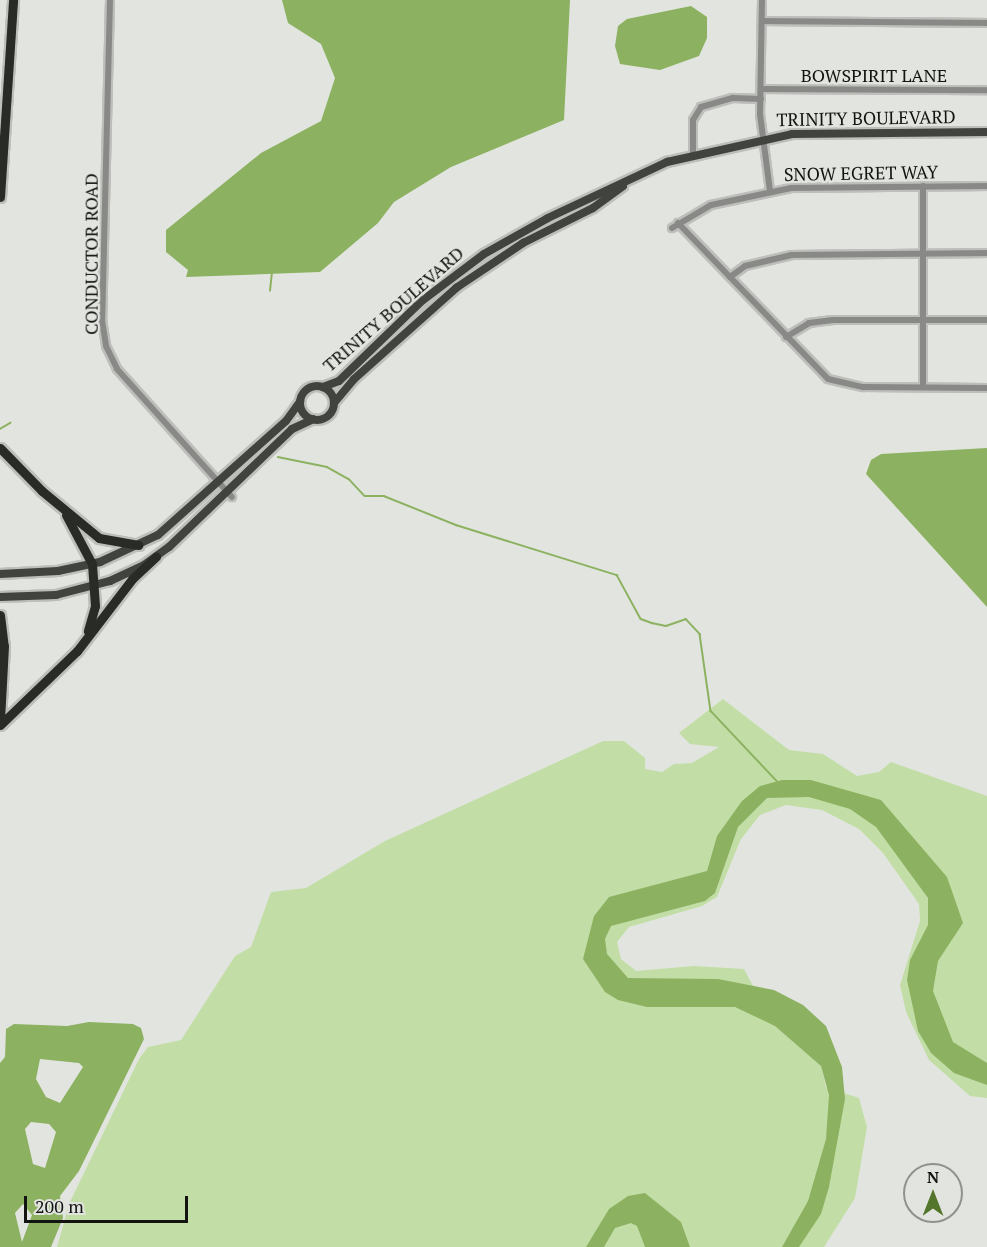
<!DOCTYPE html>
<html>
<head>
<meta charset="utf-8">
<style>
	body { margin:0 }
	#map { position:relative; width:987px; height:1247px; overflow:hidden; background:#e2e5df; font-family:"PT Serif",serif }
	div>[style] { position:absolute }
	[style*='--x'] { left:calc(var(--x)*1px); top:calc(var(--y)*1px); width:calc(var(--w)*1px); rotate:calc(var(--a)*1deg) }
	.green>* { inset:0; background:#c2dea6 }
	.water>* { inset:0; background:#8cb261 }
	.stream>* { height:1.5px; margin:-0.75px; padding:0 0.75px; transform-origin:0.75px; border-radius:0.75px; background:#8cb261 }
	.roads { filter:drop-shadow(2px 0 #bdbfba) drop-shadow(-2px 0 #bdbfba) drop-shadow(0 2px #bdbfba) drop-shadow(0 -2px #bdbfba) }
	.minor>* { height:6px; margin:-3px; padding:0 3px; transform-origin:3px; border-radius:3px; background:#898a88 }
	.major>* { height:8px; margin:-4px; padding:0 4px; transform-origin:4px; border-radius:4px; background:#41433f }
	.major>.ring { margin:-4px; padding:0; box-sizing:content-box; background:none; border:8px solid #41433f; border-radius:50% }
	.highway>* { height:9px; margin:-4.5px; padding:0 4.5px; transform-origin:4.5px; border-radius:4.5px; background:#282b26 }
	span { translate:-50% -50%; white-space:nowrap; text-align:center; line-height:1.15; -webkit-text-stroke:4.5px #e2e5df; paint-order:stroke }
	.street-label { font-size:18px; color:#131412 }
	.north { position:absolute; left:903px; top:1163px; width:60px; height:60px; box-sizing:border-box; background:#e2e5df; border:2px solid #8f918d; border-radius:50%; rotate:0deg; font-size:16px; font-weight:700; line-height:24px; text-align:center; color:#131412 }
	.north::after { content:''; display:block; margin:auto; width:21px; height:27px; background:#54752c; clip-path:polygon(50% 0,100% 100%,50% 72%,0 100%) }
	.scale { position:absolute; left:24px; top:1196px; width:164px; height:27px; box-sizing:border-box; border:3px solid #131412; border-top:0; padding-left:8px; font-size:18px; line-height:21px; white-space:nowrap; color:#131412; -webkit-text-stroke:4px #e2e5df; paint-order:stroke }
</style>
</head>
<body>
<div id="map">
	<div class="green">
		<div style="clip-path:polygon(723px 699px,789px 750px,823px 754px,857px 776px,879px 772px,891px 762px,987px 796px,987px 1098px,970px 1096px,929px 1060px,906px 1012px,900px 985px,920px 921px,919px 904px,883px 853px,859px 829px,822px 810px,786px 805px,760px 815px,741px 839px,717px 897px,702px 906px,629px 927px,617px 942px,621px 959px,636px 971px,694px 966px,744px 969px,761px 1001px,819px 1056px,826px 1087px,859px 1098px,867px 1127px,855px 1198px,824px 1247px,57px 1247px,69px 1204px,139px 1059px,148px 1047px,181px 1040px,235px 956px,251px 947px,271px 892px,306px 888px,385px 841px,603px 741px,624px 741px,645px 758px,645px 769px,662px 772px,674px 764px,692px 763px,719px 747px,690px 744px,679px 733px)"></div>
	</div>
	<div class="water">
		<div style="clip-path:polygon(282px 0,570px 0,564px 120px,451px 167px,394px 202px,378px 223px,320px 272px,186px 277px,188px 270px,166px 252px,166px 230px,261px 153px,321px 121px,335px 78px,321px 44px,288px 23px)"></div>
		<div style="clip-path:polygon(691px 6px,707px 17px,707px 38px,699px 56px,660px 70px,620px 64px,615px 46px,618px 26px,627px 19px)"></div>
		<div style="clip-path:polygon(987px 448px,987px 607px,866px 474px,871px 460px,881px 454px)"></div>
		<div style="clip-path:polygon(782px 780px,811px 780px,881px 800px,947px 877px,963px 923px,938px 961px,933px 991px,953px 1042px,987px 1063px,987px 1085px,954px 1073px,931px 1053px,918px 1031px,907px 980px,910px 960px,928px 925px,928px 898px,876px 827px,850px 809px,809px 797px,767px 798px,738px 827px,715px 893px,705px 901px,611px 926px,605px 939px,607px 954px,628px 978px,718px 979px,774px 990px,803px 1005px,826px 1026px,842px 1067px,845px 1099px,829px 1187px,821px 1214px,799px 1247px,782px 1247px,808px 1201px,826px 1139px,829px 1095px,821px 1066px,775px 1026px,735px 1007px,647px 1007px,618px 1000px,605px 992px,583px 959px,594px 916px,609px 897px,707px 871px,717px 836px,742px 801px,760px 786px)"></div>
		<div style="clip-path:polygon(evenodd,89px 1022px,133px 1024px,141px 1028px,144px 1039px,79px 1171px,60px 1196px,63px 1218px,51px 1247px,0 1247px,0 1063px,5px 1057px,6px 1029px,14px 1024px,67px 1026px,89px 1022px,40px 1059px,79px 1063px,83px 1067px,60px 1103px,46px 1097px,36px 1079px,40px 1059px,89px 1022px,31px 1122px,49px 1124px,56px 1132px,45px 1168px,33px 1164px,25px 1129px,31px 1122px,89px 1022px,23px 1204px,32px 1215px,22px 1242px,15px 1213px,23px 1204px)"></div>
		<div style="clip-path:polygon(645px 1193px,681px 1222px,690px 1247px,645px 1247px,637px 1226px,631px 1223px,615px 1228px,604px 1247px,586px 1247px,609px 1209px,628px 1196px)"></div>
	</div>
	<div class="stream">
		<div style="--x:270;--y:291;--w:18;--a:-84"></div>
		<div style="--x:0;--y:429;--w:12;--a:-31"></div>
		<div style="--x:278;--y:457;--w:50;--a:11.5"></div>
		<div style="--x:327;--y:467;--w:25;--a:29"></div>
		<div style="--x:349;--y:479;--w:23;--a:47"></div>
		<div style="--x:365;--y:496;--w:19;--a:0"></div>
		<div style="--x:384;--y:496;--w:78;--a:21.9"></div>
		<div style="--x:456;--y:525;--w:169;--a:17.3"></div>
		<div style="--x:617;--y:575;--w:50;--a:61.4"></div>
		<div style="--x:641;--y:619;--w:12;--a:20"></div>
		<div style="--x:652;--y:623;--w:14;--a:12"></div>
		<div style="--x:666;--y:626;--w:21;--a:-19"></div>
		<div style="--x:686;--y:619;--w:21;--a:47"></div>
		<div style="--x:700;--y:634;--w:78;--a:81.9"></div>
		<div style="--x:711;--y:711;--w:98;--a:46.7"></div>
	</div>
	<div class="roads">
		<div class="minor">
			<div style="--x:110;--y:0;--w:320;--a:91.4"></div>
			<div style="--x:102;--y:320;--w:26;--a:81"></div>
			<div style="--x:106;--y:346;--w:25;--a:64"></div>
			<div style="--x:117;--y:369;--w:172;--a:48.1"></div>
			<div style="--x:762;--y:0;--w:114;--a:91"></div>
			<div style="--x:760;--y:114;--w:78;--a:82.6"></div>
			<div style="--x:762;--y:21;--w:225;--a:0.5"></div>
			<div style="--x:761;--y:89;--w:226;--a:0.3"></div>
			<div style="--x:693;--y:153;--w:33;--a:-90"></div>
			<div style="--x:693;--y:120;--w:15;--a:-58"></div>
			<div style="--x:701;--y:107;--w:33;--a:-16"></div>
			<div style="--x:733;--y:98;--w:28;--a:2"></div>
			<div style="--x:678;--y:223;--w:216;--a:46.1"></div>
			<div style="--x:828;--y:379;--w:37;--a:13"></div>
			<div style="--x:864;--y:387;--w:123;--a:0.5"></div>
			<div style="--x:672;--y:228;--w:45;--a:-30.5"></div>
			<div style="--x:711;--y:205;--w:82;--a:-12"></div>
			<div style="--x:791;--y:188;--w:196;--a:-0.6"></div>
			<div style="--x:730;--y:277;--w:19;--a:-36"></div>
			<div style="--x:745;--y:266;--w:48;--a:-13.2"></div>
			<div style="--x:792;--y:255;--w:195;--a:-0.6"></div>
			<div style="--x:786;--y:337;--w:27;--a:-31"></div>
			<div style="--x:809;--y:323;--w:24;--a:-7"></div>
			<div style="--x:833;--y:320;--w:154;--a:0"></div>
			<div style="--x:923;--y:387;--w:201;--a:-90"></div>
		</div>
		<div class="major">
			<div class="ring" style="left:300px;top:386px;width:26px;height:26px"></div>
			<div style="--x:323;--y:387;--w:17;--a:-21"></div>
			<div style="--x:339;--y:381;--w:117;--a:-44"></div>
			<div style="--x:423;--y:300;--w:76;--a:-37"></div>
			<div style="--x:484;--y:254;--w:73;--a:-29.4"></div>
			<div style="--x:548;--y:218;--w:132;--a:-25.2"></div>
			<div style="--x:667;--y:162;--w:128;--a:-12.6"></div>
			<div style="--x:792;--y:134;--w:195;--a:-0.6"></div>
			<div style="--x:334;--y:403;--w:31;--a:-50"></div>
			<div style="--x:354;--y:379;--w:137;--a:-41.7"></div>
			<div style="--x:456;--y:288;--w:81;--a:-33.9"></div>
			<div style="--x:523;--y:243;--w:78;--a:-26.6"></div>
			<div style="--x:593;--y:208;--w:37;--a:-36"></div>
			<div style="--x:0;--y:574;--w:58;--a:-3"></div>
			<div style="--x:58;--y:571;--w:43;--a:-12.1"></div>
			<div style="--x:100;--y:562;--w:64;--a:-25"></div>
			<div style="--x:158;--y:535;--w:171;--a:-41.7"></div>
			<div style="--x:286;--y:421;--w:24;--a:-54"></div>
			<div style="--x:0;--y:597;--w:56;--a:-2"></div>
			<div style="--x:56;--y:595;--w:56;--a:-14.5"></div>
			<div style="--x:110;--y:581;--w:38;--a:-25"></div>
			<div style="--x:144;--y:565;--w:31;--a:-36"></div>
			<div style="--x:169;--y:547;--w:170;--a:-43.8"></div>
			<div style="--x:292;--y:429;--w:23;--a:-25"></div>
		</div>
		<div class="highway">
			<div style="--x:0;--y:197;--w:197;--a:-86.2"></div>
			<div style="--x:0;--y:448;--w:60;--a:45.7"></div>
			<div style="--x:42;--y:491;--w:74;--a:39.5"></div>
			<div style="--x:99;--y:538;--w:40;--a:10"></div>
			<div style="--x:66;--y:515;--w:55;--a:62"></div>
			<div style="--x:92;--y:564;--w:42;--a:85.9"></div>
			<div style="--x:95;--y:606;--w:26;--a:106"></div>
			<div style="--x:0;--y:615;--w:31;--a:83"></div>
			<div style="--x:4;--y:646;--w:74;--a:93.1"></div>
			<div style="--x:0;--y:725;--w:107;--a:-43.9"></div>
			<div style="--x:77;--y:651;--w:91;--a:-52.6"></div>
			<div style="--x:132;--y:579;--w:33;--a:-43"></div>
		</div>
	</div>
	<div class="street-label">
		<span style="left:874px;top:75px">BOWSPIRIT LANE</span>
		<span style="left:866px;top:118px;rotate:-1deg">TRINITY BOULEVARD</span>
		<span style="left:861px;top:173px;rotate:-1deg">SNOW EGRET WAY</span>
		<span style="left:91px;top:254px;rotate:-90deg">CONDUCTOR ROAD</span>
		<span style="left:393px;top:309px;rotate:-41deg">TRINITY BOULEVARD</span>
	</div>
	<div class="north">N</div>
	<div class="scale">200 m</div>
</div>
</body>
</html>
